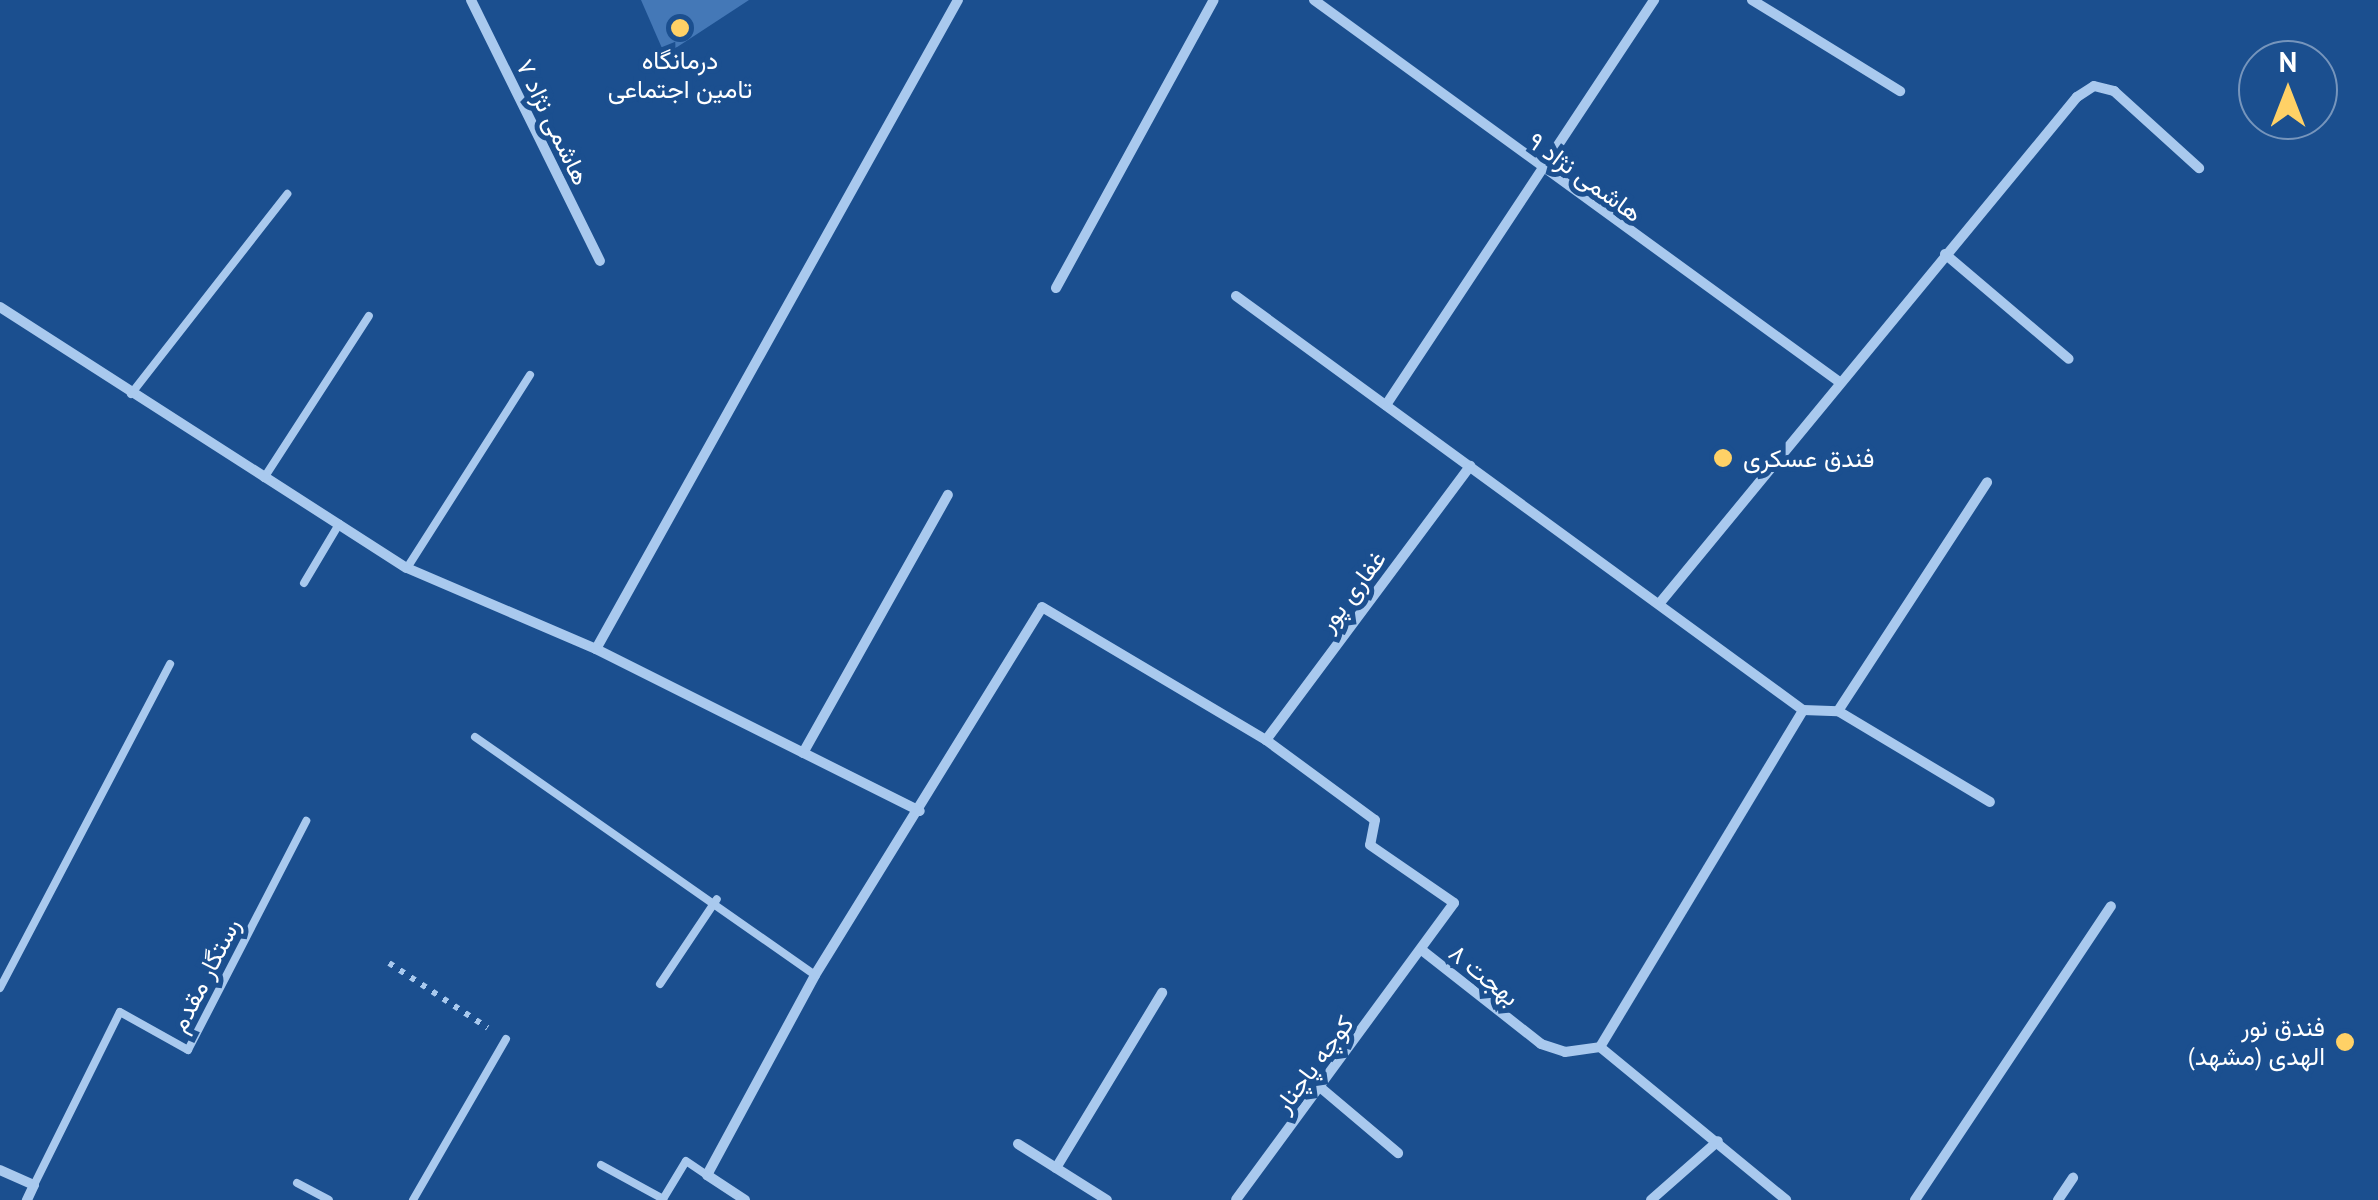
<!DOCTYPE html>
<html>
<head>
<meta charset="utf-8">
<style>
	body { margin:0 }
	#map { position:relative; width:2378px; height:1200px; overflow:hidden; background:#1b4f8f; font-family:"PT Sans",Vazirmatn,sans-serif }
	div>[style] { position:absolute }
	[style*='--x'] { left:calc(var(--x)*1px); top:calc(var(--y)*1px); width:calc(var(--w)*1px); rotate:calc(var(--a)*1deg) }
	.building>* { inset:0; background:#4478b7 }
	.path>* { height:6px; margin-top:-3px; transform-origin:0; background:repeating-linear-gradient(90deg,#a9c9ee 0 5px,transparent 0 13px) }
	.lane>* { height:8px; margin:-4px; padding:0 4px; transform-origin:4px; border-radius:4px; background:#a9c9ee }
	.street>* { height:10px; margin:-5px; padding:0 5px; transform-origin:5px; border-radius:5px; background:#a9c9ee }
	.dots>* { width:28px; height:28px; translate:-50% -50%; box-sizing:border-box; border:5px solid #1b4f8f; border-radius:50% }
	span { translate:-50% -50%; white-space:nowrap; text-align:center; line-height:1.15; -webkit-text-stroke:10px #1b4f8f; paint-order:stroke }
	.poi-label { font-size:25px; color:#fff }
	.left { translate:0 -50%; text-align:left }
	.right { translate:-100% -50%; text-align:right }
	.street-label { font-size:25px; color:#fff }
	.north { position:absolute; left:2238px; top:40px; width:100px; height:100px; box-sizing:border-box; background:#1b4f8f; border:2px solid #7695bc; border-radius:50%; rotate:0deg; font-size:28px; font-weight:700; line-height:40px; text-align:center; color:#fff }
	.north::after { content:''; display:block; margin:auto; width:35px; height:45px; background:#ffd166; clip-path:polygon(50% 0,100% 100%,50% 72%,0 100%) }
</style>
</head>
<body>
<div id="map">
	<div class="building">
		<div style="clip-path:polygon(641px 0,749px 0,665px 55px)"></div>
	</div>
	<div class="path">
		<div style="--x:389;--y:963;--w:118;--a:33.3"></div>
	</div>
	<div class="lane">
		<div style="--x:131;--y:394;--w:254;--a:-52"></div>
		<div style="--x:264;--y:478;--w:193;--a:-57.1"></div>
		<div style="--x:407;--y:568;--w:229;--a:-57.5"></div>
		<div style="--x:304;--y:583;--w:69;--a:-59.3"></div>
		<div style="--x:475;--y:737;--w:415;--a:35"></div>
		<div style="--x:660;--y:984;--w:102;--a:-56.2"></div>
		<div style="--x:0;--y:988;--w:366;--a:-62.3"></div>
		<div style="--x:601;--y:1165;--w:71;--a:28.7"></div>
		<div style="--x:663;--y:1199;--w:44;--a:-58.8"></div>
		<div style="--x:686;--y:1161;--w:25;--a:34"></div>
		<div style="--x:297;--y:1183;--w:36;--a:28"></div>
		<div style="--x:34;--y:1185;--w:193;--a:-63.6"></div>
		<div style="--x:120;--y:1012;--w:78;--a:29.2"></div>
		<div style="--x:188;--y:1050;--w:258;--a:-62.7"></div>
		<div style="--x:413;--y:1200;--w:186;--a:-60"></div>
	</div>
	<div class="street">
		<div style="--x:471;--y:0;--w:291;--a:63.7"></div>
		<div style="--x:1314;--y:0;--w:648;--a:36.02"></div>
		<div style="--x:1752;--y:0;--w:174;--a:31.6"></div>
		<div style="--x:1945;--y:254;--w:162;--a:40.3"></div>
		<div style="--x:1056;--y:288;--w:328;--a:-61.3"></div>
		<div style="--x:1236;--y:296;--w:702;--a:36.14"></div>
		<div style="--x:1803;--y:710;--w:35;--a:2"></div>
		<div style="--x:1838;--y:711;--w:177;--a:30.9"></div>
		<div style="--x:0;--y:307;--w:483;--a:32.7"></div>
		<div style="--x:407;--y:568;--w:206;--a:23.2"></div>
		<div style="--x:596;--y:649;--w:362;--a:26.6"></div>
		<div style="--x:1386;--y:405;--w:486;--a:-56.5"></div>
		<div style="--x:1659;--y:604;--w:657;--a:-50.5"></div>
		<div style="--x:2077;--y:97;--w:20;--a:-33"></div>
		<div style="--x:2094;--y:86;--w:21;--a:14"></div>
		<div style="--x:2114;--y:91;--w:115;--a:42.2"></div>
		<div style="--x:596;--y:649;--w:743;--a:-60.85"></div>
		<div style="--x:1838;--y:711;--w:273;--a:-56.9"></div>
		<div style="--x:1266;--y:740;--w:342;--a:-53.3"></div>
		<div style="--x:803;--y:753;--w:296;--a:-60.7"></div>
		<div style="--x:1423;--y:951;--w:150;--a:38.2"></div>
		<div style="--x:1541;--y:1044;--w:25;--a:18"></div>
		<div style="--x:1565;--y:1052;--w:35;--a:-8"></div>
		<div style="--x:1600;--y:1047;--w:241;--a:39.4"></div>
		<div style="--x:1600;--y:1047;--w:393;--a:-58.9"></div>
		<div style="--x:1321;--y:1088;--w:101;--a:40.2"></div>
		<div style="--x:1018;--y:1144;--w:105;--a:32.2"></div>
		<div style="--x:1056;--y:1168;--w:205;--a:-58.8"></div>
		<div style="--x:0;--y:1170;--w:37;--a:24"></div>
		<div style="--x:34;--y:1185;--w:17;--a:115"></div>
		<div style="--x:745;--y:1200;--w:45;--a:-146.7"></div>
		<div style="--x:707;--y:1175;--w:227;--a:-61.6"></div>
		<div style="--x:815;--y:975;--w:432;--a:-58.3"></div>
		<div style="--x:1042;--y:607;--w:261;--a:30.7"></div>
		<div style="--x:1266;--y:740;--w:135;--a:36.3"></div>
		<div style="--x:1375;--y:820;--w:25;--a:101"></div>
		<div style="--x:1370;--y:845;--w:102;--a:34.6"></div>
		<div style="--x:1454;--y:903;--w:368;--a:126.3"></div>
		<div style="--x:1651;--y:1200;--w:89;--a:-41.4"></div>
		<div style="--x:1915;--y:1200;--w:353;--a:-56.3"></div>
		<div style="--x:2058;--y:1200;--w:27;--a:-56"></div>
	</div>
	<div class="dots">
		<div style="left:680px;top:28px;background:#ffd166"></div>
		<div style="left:1723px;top:458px;background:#ffd166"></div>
		<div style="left:2345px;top:1042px;background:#ffd166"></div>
	</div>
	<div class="poi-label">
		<span style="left:680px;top:75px">درمانگاه<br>تامین اجتماعی</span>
		<span class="left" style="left:1743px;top:458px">فندق عسکری</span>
		<span class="right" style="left:2325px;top:1042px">فندق نور<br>الهدى (مشهد)</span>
	</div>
	<div class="street-label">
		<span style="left:553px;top:122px;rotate:64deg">هاشمی نژاد ۷</span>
		<span style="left:1585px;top:177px;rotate:36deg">هاشمی نژاد ۹</span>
		<span style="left:1352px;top:591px;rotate:-53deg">غفاری پور</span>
		<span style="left:205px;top:975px;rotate:-63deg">رستگار مقدم</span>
		<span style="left:1484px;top:975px;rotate:39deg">بهجت ۸</span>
		<span style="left:1314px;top:1064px;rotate:-53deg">کوچه پاچنار</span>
	</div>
	<div class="north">N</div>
</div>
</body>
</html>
